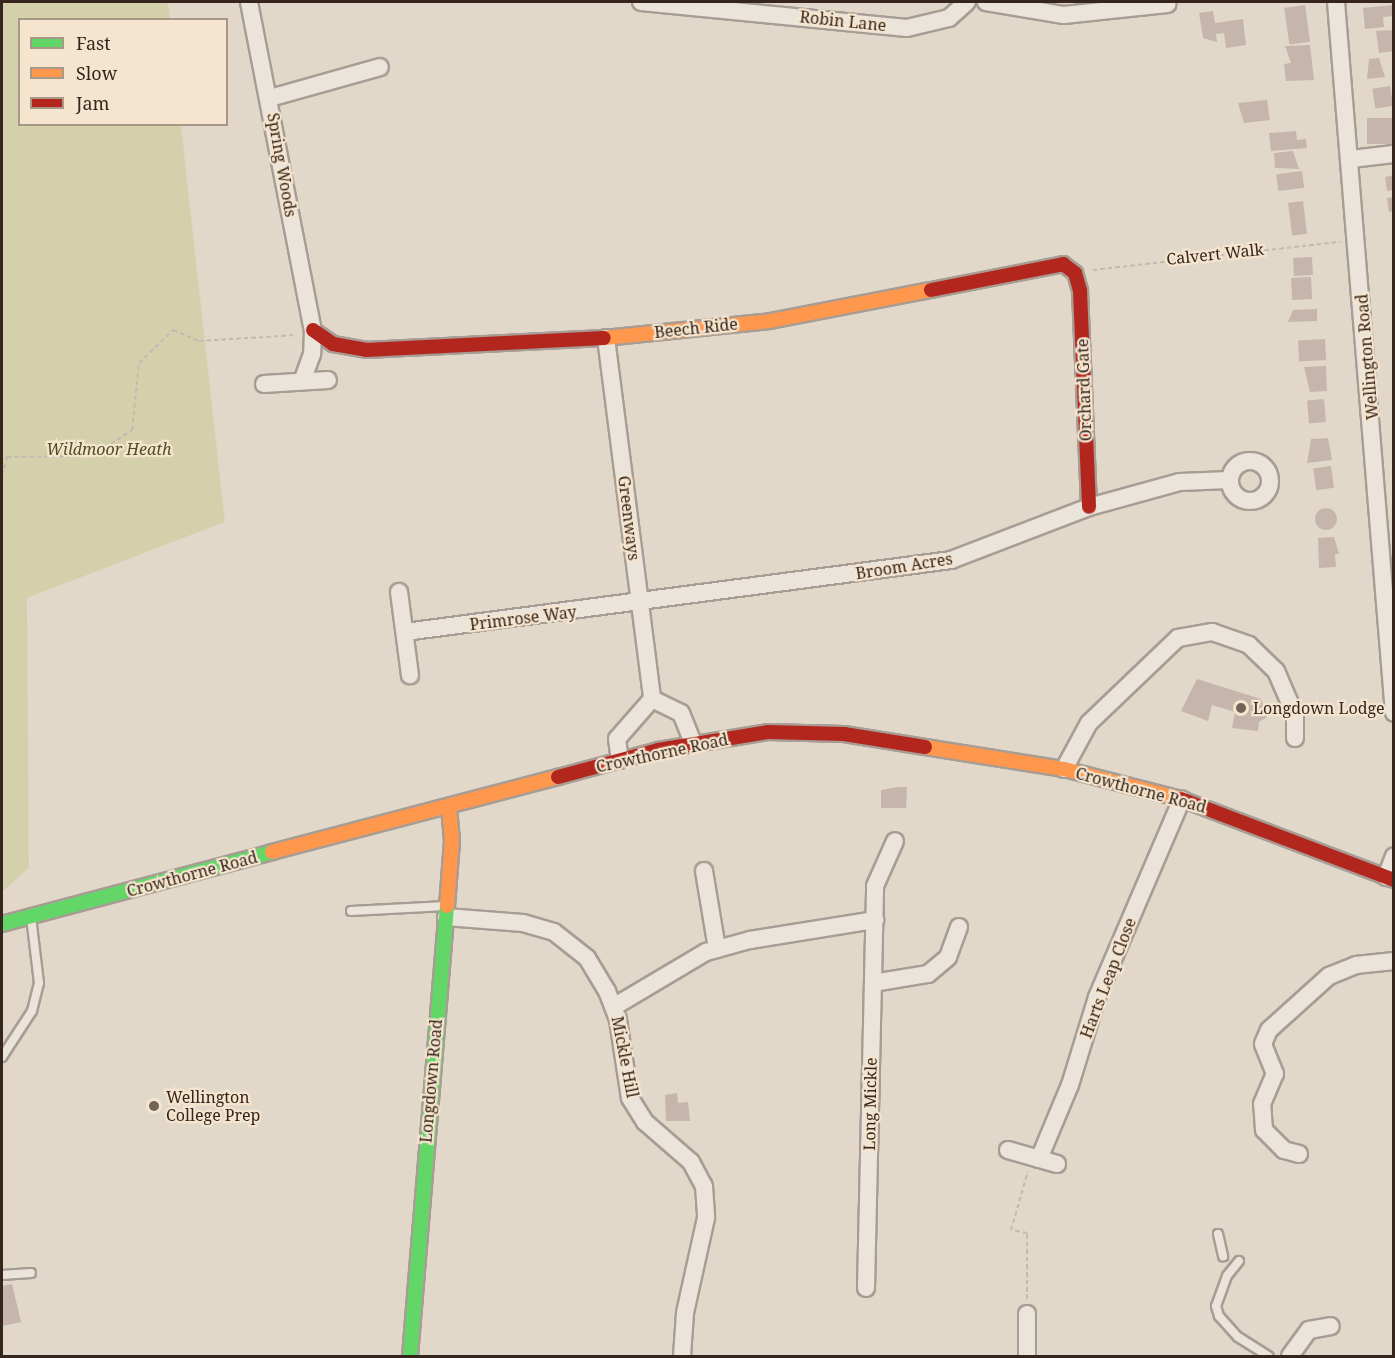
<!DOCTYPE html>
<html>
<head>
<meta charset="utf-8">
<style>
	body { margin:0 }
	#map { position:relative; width:1395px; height:1358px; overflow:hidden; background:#e2d8ca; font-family:"Noto Serif",serif }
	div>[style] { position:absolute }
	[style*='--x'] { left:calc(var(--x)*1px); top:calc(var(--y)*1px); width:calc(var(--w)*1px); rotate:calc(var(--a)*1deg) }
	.green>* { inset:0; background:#d5d0ac }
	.building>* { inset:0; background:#c6b5ab; transform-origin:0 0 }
	.round { border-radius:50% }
	.path>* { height:2px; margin-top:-1px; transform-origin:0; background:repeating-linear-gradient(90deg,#c3bbb2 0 4.5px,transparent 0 7.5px) }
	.roads { filter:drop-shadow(2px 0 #a79d94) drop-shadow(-2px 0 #a79d94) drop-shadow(0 2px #a79d94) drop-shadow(0 -2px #a79d94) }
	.lane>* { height:8px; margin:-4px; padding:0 4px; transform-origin:4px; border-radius:4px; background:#eae4db }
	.street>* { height:16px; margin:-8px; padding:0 8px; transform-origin:8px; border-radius:8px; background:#eae4db }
	.street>.ring { margin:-8px; padding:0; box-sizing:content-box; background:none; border:16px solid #eae4db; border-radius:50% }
	.fast>* { height:14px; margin:-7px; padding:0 7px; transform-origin:7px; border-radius:7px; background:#63d668 }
	.slow>* { height:14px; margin:-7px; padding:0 7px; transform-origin:7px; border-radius:7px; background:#ff974d }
	.jam>* { height:14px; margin:-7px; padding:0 7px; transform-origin:7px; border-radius:7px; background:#b3261e }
	.dots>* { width:16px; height:16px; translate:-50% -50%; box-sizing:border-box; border:3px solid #f5e5ce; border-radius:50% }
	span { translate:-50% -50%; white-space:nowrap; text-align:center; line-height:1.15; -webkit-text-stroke:4.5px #f5e5ce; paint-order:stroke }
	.street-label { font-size:16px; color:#35251c }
	.park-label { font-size:16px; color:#4c5123; font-style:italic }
	.poi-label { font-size:16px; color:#35251c }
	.left { translate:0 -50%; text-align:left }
	.frame { position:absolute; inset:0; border:3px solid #35251c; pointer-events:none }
	.legend { position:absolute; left:18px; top:18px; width:210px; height:108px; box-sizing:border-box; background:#f5e5ce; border:2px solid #a89887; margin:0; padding:8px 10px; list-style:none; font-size:18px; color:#35251c }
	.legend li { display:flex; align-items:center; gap:12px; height:30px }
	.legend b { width:30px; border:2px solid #a89887 }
</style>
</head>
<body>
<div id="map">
	<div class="green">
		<div style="clip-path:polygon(2px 2px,168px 2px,170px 19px,20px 20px,20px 124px,181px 125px,225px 522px,27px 598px,29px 868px,2px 892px)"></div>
	</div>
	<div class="building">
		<div style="left:1305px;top:5px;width:37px;height:21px;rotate:82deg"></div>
		<div style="clip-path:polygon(1394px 5px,1394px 16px,1383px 17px,1384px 27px,1365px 29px,1363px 8px)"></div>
		<div style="clip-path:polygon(1213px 11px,1215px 23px,1243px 19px,1246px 45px,1226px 48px,1224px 33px,1216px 34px,1217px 42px,1203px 38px,1199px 13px)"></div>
		<div style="clip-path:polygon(1394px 30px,1394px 51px,1379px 53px,1376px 31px)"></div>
		<div style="clip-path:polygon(1310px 45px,1314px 80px,1286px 81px,1284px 64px,1291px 63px,1285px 46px)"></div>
		<div style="clip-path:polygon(1379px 58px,1385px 77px,1367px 79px,1369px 59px)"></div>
		<div style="left:1390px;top:86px;width:20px;height:18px;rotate:81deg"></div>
		<div style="clip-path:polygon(1267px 100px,1270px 120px,1244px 123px,1238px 103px)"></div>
		<div style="left:1394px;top:118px;width:26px;height:27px;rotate:90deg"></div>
		<div style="clip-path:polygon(1296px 131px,1297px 140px,1306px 139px,1307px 148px,1271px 151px,1269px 133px)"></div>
		<div style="clip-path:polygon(1293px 151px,1299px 169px,1275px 168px,1274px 153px)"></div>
		<div style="left:1302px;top:171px;width:17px;height:26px;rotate:83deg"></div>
		<div style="clip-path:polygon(1394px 175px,1394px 190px,1387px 191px,1385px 177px)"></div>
		<div style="clip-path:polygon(1394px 197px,1394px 211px,1389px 212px,1387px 198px)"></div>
		<div style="left:1303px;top:201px;width:33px;height:15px;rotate:83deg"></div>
		<div style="left:1312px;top:257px;width:18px;height:19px;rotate:87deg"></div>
		<div style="left:1311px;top:277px;width:22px;height:20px;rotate:87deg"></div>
		<div style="clip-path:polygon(1317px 309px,1317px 321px,1288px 322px,1293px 310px)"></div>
		<div style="left:1325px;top:339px;width:21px;height:27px;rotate:87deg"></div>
		<div style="clip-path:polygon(1326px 366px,1327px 391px,1310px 392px,1304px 367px)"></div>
		<div style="left:1324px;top:399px;width:23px;height:17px;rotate:85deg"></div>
		<div style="clip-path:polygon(1328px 438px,1332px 460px,1307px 463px,1311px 439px)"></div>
		<div style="left:1331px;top:466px;width:22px;height:18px;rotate:82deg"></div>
		<div class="round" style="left:1315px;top:508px;width:22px;height:22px"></div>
		<div style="clip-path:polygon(1334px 537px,1339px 554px,1335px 554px,1336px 567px,1319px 568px,1318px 538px)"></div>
		<div style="clip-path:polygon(1197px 679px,1261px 699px,1267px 717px,1259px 722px,1258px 731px,1232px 728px,1235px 712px,1212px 705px,1208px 721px,1181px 711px)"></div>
		<div style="clip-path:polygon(898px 787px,907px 787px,906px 808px,881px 808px,881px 790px)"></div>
		<div style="clip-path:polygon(677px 1093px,678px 1103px,688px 1102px,690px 1121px,666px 1121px,665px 1095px)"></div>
		<div style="clip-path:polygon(12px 1284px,21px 1322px,2px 1326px,2px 1286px)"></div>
	</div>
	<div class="path">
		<div style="--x:1093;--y:270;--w:249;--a:-6.5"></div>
		<div style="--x:2;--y:475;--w:19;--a:-74"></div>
		<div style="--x:7;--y:457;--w:85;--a:-0.7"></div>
		<div style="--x:92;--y:456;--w:48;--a:-33"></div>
		<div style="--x:132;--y:430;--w:67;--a:-84"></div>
		<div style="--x:139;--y:363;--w:47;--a:-44.1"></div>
		<div style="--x:173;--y:330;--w:28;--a:23"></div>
		<div style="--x:199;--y:341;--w:97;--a:-3.5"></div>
		<div style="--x:1027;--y:1299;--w:66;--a:-90"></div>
		<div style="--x:1027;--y:1233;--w:16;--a:-169"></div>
		<div style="--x:1011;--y:1230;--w:61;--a:-73.9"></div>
	</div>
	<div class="roads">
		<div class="lane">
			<div style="--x:351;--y:911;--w:95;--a:-3"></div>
			<div style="--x:2;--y:1057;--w:55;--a:-56.9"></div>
			<div style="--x:32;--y:1011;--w:29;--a:-76"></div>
			<div style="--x:39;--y:983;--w:66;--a:-96.9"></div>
			<div style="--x:1218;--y:1234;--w:23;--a:77"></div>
			<div style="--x:1239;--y:1261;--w:19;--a:129"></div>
			<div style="--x:1227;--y:1276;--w:32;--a:110"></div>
			<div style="--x:1216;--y:1306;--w:10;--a:73"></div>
			<div style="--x:1219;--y:1316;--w:28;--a:48"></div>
			<div style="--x:1238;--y:1337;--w:36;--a:32"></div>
			<div style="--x:2;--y:1275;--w:29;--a:-4"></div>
		</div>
		<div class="street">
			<div style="--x:249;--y:2;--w:334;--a:79"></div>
			<div style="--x:313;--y:330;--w:24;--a:92"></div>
			<div style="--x:312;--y:354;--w:29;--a:110"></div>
			<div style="--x:641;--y:2;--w:267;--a:5.6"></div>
			<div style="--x:907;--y:28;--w:43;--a:-13.4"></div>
			<div style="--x:949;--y:18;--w:24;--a:-42"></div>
			<div style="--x:986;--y:2;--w:79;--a:9.5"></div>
			<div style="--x:1064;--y:15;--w:104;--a:-6.1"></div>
			<div style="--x:1336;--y:2;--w:713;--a:85.34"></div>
			<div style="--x:270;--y:98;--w:114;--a:-15.7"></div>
			<div style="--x:1351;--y:159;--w:43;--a:-6.6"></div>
			<div style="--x:606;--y:338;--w:364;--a:82.7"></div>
			<div style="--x:652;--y:699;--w:53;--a:131.2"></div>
			<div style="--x:617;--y:739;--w:21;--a:82"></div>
			<div style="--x:264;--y:384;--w:64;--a:-3.6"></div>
			<div class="ring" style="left:1230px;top:461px;width:24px;height:24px"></div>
			<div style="--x:399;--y:592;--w:84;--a:82.5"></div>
			<div style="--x:405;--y:632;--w:551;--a:-7.51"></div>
			<div style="--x:951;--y:560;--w:148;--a:-21"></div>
			<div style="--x:1089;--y:507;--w:94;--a:-15.4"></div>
			<div style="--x:1180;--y:482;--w:49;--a:-2.3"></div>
			<div style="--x:652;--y:699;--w:32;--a:26"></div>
			<div style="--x:681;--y:713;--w:32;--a:68"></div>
			<div style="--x:1064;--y:769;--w:52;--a:-61.5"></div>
			<div style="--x:1089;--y:723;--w:123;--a:-43.7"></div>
			<div style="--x:1178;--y:638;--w:35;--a:-10"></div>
			<div style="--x:1212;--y:632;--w:39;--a:19"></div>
			<div style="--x:1249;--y:645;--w:37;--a:44"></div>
			<div style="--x:1276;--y:671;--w:48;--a:66.6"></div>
			<div style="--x:1295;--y:715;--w:23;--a:90"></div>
			<div style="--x:704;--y:871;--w:79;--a:80.5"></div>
			<div style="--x:1386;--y:877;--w:22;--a:-69"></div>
			<div style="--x:446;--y:917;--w:77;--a:4.5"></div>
			<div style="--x:523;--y:923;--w:32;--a:16"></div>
			<div style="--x:554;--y:932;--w:42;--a:38.2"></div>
			<div style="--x:587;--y:958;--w:39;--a:59"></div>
			<div style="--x:607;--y:991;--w:31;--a:69"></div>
			<div style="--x:618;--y:1020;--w:79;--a:81.3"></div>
			<div style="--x:630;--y:1098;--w:28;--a:58"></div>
			<div style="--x:645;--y:1122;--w:61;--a:41"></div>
			<div style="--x:691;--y:1162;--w:27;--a:62"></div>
			<div style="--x:704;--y:1186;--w:32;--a:86"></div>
			<div style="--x:706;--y:1218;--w:97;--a:102.5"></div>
			<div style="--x:685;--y:1313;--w:43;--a:94"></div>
			<div style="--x:873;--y:983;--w:56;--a:-9.3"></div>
			<div style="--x:928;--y:974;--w:26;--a:-40"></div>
			<div style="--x:948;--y:957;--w:32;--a:-70"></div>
			<div style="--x:615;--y:1006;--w:106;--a:-30.7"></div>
			<div style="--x:706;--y:952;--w:46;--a:-15.3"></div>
			<div style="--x:750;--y:940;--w:127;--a:-9.1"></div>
			<div style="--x:1008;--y:1150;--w:51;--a:15.9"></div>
			<div style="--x:1299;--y:1154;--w:16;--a:-165"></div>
			<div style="--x:1284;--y:1150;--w:28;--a:-135"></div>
			<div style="--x:1264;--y:1130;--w:26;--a:-94"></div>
			<div style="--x:1262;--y:1104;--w:33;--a:-67"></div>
			<div style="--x:1275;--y:1074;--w:32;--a:-112"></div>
			<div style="--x:1263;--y:1044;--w:15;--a:-67"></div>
			<div style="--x:1269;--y:1030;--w:81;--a:-42"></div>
			<div style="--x:1329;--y:976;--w:29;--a:-22"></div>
			<div style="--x:1356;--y:965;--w:38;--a:-6"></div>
			<div style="--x:1039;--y:1159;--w:80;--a:-67.3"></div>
			<div style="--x:1070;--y:1085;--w:92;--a:-72.9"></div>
			<div style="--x:1097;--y:997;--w:215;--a:-66.8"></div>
			<div style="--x:866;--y:1288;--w:402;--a:-88.7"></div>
			<div style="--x:875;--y:886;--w:49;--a:-66"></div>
			<div style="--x:1027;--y:1314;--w:42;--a:90"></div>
			<div style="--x:1290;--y:1356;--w:32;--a:-54"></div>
			<div style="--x:1309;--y:1330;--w:22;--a:-10"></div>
		</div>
		<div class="fast">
			<div style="--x:2;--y:924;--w:279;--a:-14.9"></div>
			<div style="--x:410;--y:1356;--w:452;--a:-85.3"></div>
		</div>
		<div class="slow">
			<div style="--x:604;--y:338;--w:167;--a:-5.8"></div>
			<div style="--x:770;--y:321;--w:164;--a:-10.9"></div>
			<div style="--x:925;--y:747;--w:141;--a:9"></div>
			<div style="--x:1064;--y:769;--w:121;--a:14.4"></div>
			<div style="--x:272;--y:852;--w:296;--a:-14.7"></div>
			<div style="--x:447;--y:906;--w:65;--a:-85.6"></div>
			<div style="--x:452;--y:841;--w:35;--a:-95"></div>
		</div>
		<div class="jam">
			<div style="--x:931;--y:290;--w:135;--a:-11.1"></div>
			<div style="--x:1063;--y:264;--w:15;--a:37"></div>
			<div style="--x:1075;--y:273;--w:19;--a:74"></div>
			<div style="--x:1080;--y:291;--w:216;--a:87.6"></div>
			<div style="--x:313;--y:330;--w:24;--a:35"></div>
			<div style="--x:333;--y:344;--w:34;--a:10"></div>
			<div style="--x:366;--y:350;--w:238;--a:-2.9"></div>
			<div style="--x:558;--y:777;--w:104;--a:-15.1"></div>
			<div style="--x:658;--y:750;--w:111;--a:-9.3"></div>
			<div style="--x:768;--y:732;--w:76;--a:1.5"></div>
			<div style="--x:844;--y:734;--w:82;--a:9.1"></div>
			<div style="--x:1181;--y:799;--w:228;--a:20.8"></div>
		</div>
	</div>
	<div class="dots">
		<div style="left:1241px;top:708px;background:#726459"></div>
		<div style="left:154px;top:1106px;background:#726459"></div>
	</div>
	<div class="street-label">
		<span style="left:843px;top:21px;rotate:6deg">Robin Lane</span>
		<span style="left:282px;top:165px;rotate:80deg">Spring Woods</span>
		<span style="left:1215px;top:254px;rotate:-6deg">Calvert Walk</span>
		<span style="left:696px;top:328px;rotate:-6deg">Beech Ride</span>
		<span style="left:1367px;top:357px;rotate:-95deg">Wellington Road</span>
		<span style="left:1084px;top:390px;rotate:-92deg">Orchard Gate</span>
		<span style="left:629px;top:518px;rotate:83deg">Greenways</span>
		<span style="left:904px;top:566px;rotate:-9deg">Broom Acres</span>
		<span style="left:523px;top:618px;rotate:-7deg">Primrose Way</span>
		<span style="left:662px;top:753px;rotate:-12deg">Crowthorne Road</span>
		<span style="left:1141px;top:790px;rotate:15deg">Crowthorne Road</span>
		<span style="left:192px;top:874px;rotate:-15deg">Crowthorne Road</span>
		<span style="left:1108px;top:978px;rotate:-69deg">Harts Leap Close</span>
		<span style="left:625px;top:1057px;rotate:79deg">Mickle Hill</span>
		<span style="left:431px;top:1081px;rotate:-85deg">Longdown Road</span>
		<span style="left:870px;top:1104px;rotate:-89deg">Long Mickle</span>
	</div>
	<div class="park-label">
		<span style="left:109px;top:449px">Wildmoor Heath</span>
	</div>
	<div class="poi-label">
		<span class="left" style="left:1253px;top:708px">Longdown Lodge</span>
		<span class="left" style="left:166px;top:1106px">Wellington<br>College Prep</span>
	</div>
	<div class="frame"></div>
	<ul class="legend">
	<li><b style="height:8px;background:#63d668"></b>Fast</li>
	<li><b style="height:8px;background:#ff974d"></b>Slow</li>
	<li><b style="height:8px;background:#b3261e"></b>Jam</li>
	</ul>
</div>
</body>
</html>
